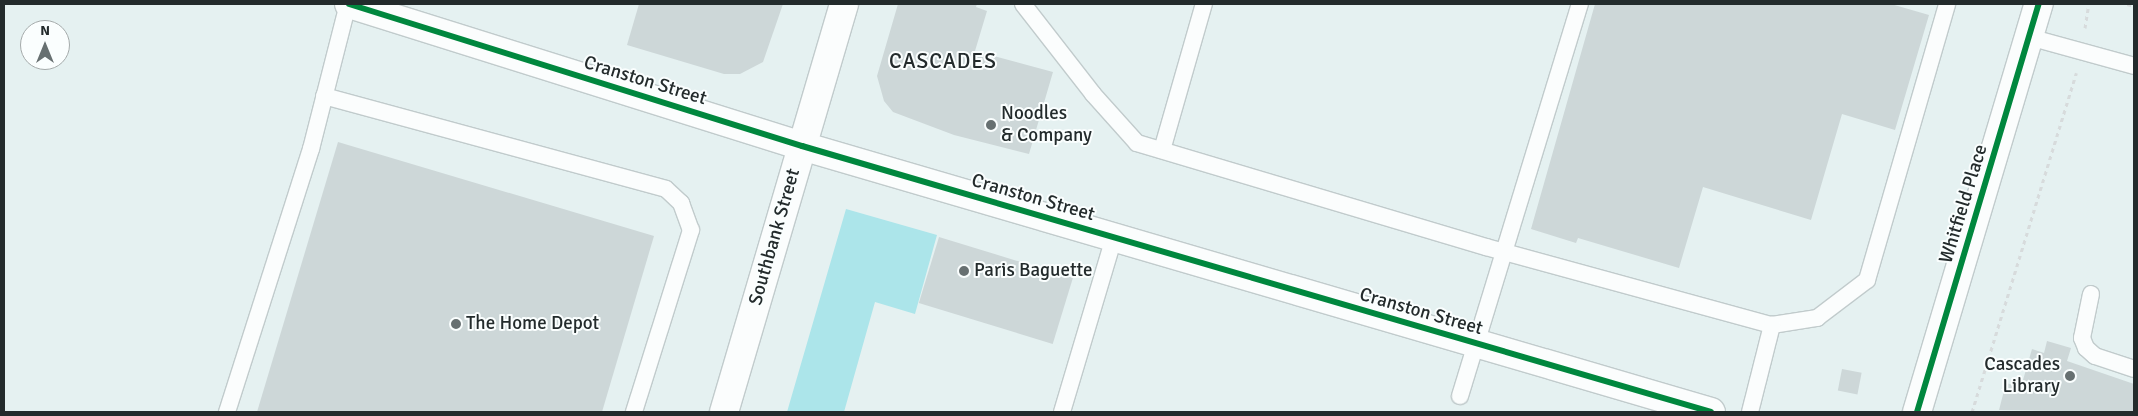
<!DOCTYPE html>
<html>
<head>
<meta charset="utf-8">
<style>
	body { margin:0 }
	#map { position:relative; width:2138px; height:416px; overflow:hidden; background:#e5f1f1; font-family:Signika,sans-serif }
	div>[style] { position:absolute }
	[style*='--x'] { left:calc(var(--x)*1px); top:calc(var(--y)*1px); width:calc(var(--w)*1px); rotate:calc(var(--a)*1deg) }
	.green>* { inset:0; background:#ace5ea }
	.building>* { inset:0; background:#cdd7d8; transform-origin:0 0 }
	.path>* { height:3px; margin-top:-1.5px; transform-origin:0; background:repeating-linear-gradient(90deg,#d7dbdc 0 4px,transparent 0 8px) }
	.roads { filter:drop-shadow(1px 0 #c1cbcc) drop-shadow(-1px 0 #c1cbcc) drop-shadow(0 1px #c1cbcc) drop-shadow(0 -1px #c1cbcc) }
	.lane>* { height:16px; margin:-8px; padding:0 8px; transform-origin:8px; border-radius:8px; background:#fbfdfd }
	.street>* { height:28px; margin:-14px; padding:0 14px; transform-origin:14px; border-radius:14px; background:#fbfdfd }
	.cycleway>* { height:6px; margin:-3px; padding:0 3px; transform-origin:3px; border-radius:3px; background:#00873e }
	.dots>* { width:14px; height:14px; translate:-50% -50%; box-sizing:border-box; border:2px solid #fafefe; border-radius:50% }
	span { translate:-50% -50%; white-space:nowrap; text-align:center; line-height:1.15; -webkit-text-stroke:4px #fafefe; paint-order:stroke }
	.street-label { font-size:19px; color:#232b2c }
	.poi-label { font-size:19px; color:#232b2c }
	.left { translate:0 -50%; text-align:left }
	.right { translate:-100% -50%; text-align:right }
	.quarter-label { font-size:21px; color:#232b2c; letter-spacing:1px }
	.frame { position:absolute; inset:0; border:5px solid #232b2c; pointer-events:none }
	.north { position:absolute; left:20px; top:20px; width:50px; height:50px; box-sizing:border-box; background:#fafefe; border:1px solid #a4aaaa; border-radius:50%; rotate:0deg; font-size:14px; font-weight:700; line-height:20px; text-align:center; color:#232b2c }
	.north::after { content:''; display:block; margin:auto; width:18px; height:22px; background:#677071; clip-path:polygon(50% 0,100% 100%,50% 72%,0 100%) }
</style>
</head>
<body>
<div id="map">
	<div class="green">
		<div style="clip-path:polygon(846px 209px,937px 235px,915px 314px,875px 302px,844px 412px,787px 412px)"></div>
	</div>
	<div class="building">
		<div style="clip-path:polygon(639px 4px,783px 4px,763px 62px,740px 74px,724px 74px,627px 45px)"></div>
		<div style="clip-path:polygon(898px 4px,977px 4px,976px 7px,987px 11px,975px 51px,1053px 72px,1029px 154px,954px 135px,893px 112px,884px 101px,877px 76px)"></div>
		<div style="clip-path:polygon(1595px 4px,1891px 4px,1929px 15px,1895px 130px,1842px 114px,1811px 220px,1703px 187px,1679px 268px,1578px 238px,1576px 243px,1531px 229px)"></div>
		<div style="clip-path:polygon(338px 142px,654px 236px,602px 412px,257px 412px)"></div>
		<div style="left:939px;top:237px;width:140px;height:69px;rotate:17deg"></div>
		<div style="clip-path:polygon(2047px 341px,2071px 348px,2067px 361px,2134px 384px,2134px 412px,1999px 410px,2006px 383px,2021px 387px,2032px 349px,2044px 353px)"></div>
		<div style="left:1842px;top:369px;width:20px;height:22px;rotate:11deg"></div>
	</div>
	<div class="path">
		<div style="--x:2127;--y:4;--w:7;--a:16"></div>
		<div style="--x:2085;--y:28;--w:24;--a:-81"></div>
		<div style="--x:1972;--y:412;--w:355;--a:-72.9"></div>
	</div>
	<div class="roads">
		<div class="lane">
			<div style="--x:1023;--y:4;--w:114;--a:52.1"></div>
			<div style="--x:1093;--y:94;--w:66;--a:48.1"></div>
			<div style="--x:1137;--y:143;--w:364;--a:16.6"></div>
			<div style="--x:1486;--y:247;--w:296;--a:15.3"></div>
			<div style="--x:1772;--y:325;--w:46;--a:-8.8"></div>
			<div style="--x:1817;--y:318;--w:63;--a:-37.2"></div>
			<div style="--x:1867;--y:280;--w:287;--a:-73.8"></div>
			<div style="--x:2029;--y:37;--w:109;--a:15.4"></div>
			<div style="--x:324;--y:96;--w:354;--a:15.2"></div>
			<div style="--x:666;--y:189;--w:21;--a:43"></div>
			<div style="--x:681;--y:203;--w:29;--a:70"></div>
			<div style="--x:691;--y:230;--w:191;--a:107.4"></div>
			<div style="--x:1162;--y:150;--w:152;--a:-74"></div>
			<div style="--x:2091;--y:294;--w:45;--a:101.6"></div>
			<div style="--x:2082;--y:338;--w:11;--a:68"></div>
			<div style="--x:2086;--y:348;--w:12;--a:42"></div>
			<div style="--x:2095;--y:356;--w:41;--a:18.4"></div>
			<div style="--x:1460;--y:396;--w:410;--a:-73"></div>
			<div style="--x:227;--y:412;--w:276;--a:-72.3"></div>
			<div style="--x:311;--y:149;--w:150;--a:-75.7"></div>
			<div style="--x:1062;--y:412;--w:182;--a:-73.4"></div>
			<div style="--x:1750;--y:412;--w:90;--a:-75.8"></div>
		</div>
		<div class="street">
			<div style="--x:349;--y:4;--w:475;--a:17.4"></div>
			<div style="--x:802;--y:146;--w:947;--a:16.31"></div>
			<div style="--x:724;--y:412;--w:425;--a:-73.6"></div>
			<div style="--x:1917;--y:412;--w:426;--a:-73.4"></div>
		</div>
	</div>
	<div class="cycleway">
		<div style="--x:349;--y:4;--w:475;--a:17.4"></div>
		<div style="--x:802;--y:146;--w:947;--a:16.31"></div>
		<div style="--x:1917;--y:412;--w:426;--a:-73.4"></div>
	</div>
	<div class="dots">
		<div style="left:991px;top:125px;background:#677071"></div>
		<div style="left:964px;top:271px;background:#677071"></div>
		<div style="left:456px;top:324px;background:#677071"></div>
		<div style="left:2070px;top:376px;background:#677071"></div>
	</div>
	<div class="street-label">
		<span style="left:645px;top:81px;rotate:17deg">Cranston Street</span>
		<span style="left:1033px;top:198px;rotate:16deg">Cranston Street</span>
		<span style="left:1964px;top:204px;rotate:-73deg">Whitfield Place</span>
		<span style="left:775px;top:237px;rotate:-74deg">Southbank Street</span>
		<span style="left:1421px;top:312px;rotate:16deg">Cranston Street</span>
	</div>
	<div class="poi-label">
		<span class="left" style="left:1001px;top:125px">Noodles<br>&amp; Company</span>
		<span class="left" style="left:974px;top:271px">Paris Baguette</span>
		<span class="left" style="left:466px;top:324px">The Home Depot</span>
		<span class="right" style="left:2060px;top:376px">Cascades<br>Library</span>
	</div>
	<div class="quarter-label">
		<span style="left:943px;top:61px">CASCADES</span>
	</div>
	<div class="frame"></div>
	<div class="north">N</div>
</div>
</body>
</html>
